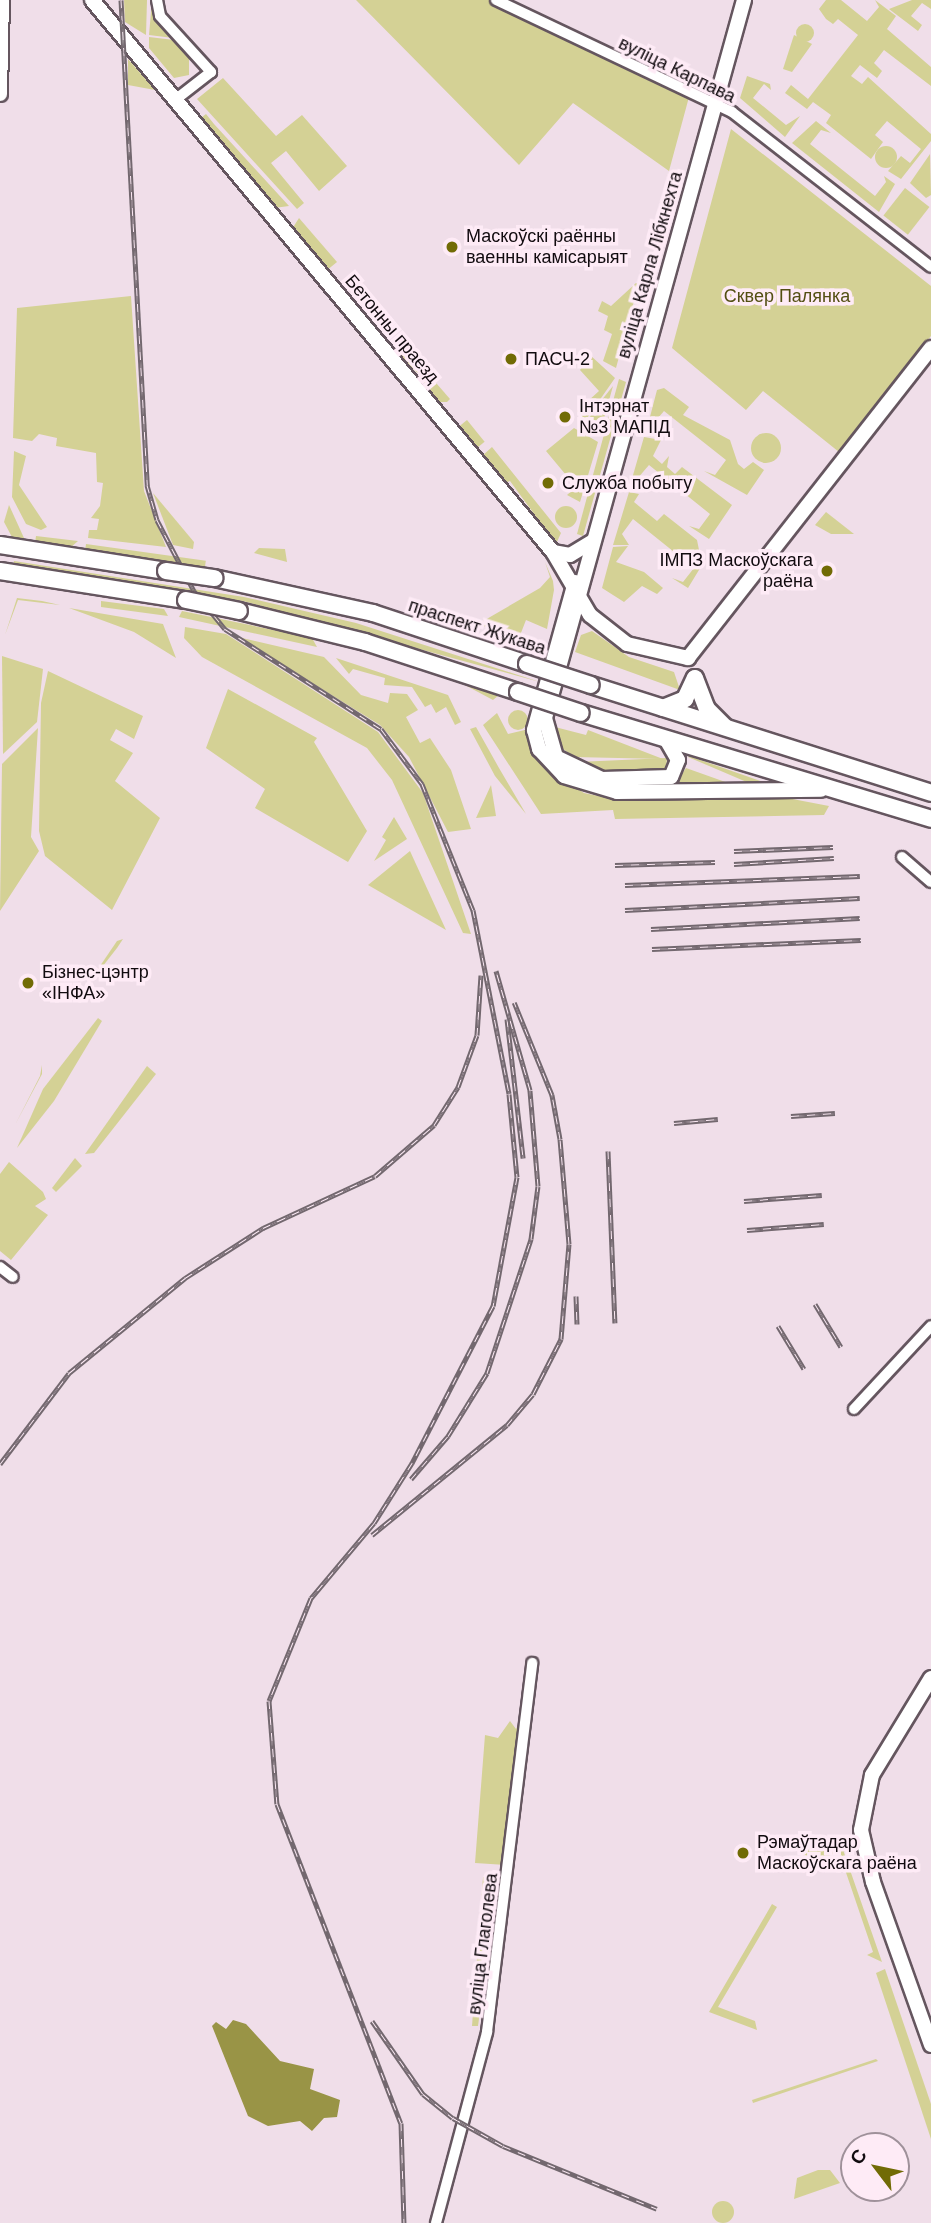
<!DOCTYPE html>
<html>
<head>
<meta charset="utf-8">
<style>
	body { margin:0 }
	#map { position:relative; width:931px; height:2223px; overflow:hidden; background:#f0dee9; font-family:Helvetica,sans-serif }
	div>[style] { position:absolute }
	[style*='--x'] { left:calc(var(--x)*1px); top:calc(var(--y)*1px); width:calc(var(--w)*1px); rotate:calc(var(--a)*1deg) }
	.green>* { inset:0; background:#d4d195; transform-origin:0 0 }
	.round { border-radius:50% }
	.water>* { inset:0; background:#999446 }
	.roads { filter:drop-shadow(2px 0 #65565f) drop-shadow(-2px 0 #65565f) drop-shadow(0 2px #65565f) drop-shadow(0 -2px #65565f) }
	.street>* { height:10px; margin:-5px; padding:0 5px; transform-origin:5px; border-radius:5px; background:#fff }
	.secondary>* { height:14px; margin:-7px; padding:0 7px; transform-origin:7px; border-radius:7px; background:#fff }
	.primary>* { height:16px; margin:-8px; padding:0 8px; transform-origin:8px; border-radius:8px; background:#fff }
	.rail>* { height:5px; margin-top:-2.5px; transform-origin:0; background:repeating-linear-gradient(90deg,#feebf6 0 8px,#73686f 0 16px); box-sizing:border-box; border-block:2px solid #73686f }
	.bridges { filter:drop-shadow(2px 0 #65565f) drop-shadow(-2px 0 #65565f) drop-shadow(0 2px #65565f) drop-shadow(0 -2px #65565f) }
	.primary-bridge>* { height:16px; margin:-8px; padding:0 8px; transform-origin:8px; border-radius:8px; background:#fff }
	.dots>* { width:19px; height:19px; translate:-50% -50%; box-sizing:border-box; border:4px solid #feebf6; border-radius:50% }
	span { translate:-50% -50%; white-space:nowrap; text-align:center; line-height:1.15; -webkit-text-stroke:7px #feebf6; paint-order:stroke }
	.street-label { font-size:18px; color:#110b0f }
	.poi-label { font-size:18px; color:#110b0f }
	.left { translate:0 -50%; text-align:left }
	.right { translate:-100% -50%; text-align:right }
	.park-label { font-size:18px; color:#534f13 }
	.north { position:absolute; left:840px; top:2132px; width:70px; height:70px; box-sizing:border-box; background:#feebf6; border:2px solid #9f919a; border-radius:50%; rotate:302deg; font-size:19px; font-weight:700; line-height:28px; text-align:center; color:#110b0f }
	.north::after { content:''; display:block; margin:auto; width:24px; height:32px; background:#716b05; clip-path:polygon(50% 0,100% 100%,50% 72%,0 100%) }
</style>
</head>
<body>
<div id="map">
	<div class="green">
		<div style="clip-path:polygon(124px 0,147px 0,146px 35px,125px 22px)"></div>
		<div style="clip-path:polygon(152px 0,156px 19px,173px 38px,149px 35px)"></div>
		<div style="clip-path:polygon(356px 0,489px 0,689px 97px,669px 171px,573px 103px,519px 165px)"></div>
		<div style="clip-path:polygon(826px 0,841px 0,867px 21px,879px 7px,875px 0,896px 16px,887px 29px,931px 67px,931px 86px,884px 50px,874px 63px,882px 71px,877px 78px,860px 65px,851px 76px,862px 84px,868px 77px,931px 134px,931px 141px,901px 179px,888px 171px,901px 156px,910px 163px,921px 149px,887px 121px,875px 135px,883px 142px,871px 159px,826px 123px,831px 115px,813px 102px,807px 109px,785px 93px,791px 85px,808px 99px,858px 35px,838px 19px,833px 24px,826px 19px,819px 9px)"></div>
		<div style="clip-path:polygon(912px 0,931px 0,931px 9px,922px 3px,911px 16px,922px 25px,918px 31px,889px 9px)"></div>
		<div class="round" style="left:796px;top:24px;width:18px;height:18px"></div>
		<div style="clip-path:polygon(794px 35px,812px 44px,792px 72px,783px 69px)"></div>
		<div style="clip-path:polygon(149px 37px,174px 40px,189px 58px,189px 75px,174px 78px,149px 48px)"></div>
		<div style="clip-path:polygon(128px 59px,155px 90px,128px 85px)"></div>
		<div style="clip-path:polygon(747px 76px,770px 84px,771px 90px,764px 84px,753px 98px,786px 125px,800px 116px,785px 137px,740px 98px)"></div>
		<div style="clip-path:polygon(223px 78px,276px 136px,302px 115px,347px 166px,319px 191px,286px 151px,271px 163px,304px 203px,297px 209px,197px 99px)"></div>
		<div style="clip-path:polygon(206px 114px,214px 124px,289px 206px,274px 208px,197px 121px)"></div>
		<div style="clip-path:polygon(816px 121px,831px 133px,821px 130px,810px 144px,875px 196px,886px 182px,884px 176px,895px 184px,879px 212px,792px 143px)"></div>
		<div style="clip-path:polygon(731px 129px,931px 286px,931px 336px,839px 452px,763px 391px,746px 410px,672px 348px)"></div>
		<div class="round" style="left:875px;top:146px;width:22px;height:22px"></div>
		<div style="clip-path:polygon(930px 154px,931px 195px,926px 198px,910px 183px)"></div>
		<div style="left:905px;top:188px;width:31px;height:35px;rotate:38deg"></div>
		<div style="clip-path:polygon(299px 218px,337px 262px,326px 271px,292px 229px)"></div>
		<div style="clip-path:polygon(636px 283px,639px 283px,616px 368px,603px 361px,612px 334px,604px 330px,608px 316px,598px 311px,602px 301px,611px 306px)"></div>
		<div style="clip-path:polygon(131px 296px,144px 491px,166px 547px,88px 538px,89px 530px,97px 530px,99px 519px,91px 518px,100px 506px,103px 483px,97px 482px,96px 453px,56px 446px,57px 438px,39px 434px,32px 441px,13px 438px,17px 308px)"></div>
		<div style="clip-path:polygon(405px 349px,426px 372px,421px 376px,398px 356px)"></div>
		<div style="clip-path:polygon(590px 355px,615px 378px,585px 421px,577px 411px,599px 391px,580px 370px)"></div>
		<div style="clip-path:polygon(430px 376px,450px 399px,447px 402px,437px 402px,421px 383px)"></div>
		<div style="clip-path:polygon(619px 379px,626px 382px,583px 536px,577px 534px)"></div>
		<div style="clip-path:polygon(613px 386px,600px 433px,586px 428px,592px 412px)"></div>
		<div style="clip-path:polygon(664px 388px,689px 407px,683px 415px,730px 440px,738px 464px,744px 469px,753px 462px,764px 470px,747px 495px,704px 471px,715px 475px,726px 460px,664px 411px,652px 425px,658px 437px,645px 436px,657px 390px)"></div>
		<div style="left:467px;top:420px;width:28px;height:11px;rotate:51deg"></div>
		<div style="clip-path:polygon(574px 428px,598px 442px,580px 502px,567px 495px,576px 487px,546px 451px)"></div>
		<div class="round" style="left:751px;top:433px;width:30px;height:30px"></div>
		<div style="clip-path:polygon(644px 437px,661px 440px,653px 456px,662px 464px,669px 456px,667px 467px,675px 474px,682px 467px,732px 505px,709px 539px,689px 526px,699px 529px,710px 514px,649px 465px,637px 479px,645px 486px,629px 489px)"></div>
		<div style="clip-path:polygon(492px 447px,561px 533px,556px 544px,510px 481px,505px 483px,482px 456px)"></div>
		<div style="clip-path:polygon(14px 451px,26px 456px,19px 485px,47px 527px,41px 530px,26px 524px,12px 497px)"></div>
		<div style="clip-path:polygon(629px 492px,639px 494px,634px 502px,657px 521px,664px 514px,697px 540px,702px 565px,688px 588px,672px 578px,683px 582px,694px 568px,633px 519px,622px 534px,629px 545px,613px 545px)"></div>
		<div style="clip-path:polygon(153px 493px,194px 542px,193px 549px,173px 545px)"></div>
		<div style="clip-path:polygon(9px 505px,24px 538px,24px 541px,12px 537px,4px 522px)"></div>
		<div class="round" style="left:555px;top:506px;width:22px;height:22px"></div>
		<div style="clip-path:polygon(826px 512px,854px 534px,831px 534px,815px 525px)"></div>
		<div style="clip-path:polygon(36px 536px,78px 541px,70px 548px,35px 543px)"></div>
		<div style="left:86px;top:544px;width:121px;height:9px;rotate:8deg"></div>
		<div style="clip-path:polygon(628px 546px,616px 562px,644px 572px,663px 588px,657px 594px,642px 586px,624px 602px,602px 588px,613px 547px)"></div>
		<div style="clip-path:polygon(259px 548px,285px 549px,287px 562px,254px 553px)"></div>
		<div style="clip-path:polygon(14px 561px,244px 597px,356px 623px,540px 682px,243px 601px,13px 566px)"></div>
		<div style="clip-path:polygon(545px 562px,553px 581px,554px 590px,547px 629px,526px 620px,519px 638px,478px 624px,540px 588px,550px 577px)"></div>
		<div style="clip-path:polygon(17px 598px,42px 601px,60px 605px,18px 600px,5px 635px)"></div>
		<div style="clip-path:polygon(101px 601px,164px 609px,168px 616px,101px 607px)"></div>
		<div style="clip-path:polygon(69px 608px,163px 624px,176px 658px,134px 632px)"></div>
		<div style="clip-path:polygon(182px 611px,312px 638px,317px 647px,179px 617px)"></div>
		<div style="clip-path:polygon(185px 627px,226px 634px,378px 732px,423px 793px,471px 934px,463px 933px,392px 780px,367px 748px,202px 657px,184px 638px)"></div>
		<div style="clip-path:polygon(592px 631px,629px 657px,674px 672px,680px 690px,575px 652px,581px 635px)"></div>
		<div style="clip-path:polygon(238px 637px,324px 657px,361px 695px,388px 703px,390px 693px,407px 694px,418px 710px,406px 717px,420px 743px,430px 738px,451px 770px,471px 829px,448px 832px,409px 757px,380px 725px)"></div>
		<div style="clip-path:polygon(2px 656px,43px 669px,37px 722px,3px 754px)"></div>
		<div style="clip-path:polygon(336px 658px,448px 695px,461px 722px,455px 725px,446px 707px,436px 713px,431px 704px,425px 707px,412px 687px,384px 685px,385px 678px,353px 669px,349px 674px)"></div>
		<div style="clip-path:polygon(48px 671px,143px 716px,134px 739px,116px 729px,110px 740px,133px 753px,115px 781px,160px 818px,112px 910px,45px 856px,39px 831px,41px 703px)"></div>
		<div style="clip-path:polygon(463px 684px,499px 695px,493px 700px)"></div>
		<div style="clip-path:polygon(228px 689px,317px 738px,314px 742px,367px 831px,348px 862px,255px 808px,265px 789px,206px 748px)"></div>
		<div class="round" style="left:508px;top:710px;width:20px;height:20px"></div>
		<div style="clip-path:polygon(497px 713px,508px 734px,529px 729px,543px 766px,584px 793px,622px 801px,782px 797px,829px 806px,824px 815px,615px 819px,613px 810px,541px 814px,483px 725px)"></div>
		<div style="clip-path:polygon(543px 718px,549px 750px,622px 784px,675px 784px,686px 768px,731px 784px,621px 788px,570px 774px,542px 743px)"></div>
		<div style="clip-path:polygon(476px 727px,499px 768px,526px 814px,495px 776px,470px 729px)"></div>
		<div style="clip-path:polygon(555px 727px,586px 735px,588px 730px,663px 759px,574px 757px,555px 743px)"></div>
		<div style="clip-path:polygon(38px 728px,31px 837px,39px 851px,0 911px,2px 764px)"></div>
		<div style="clip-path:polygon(688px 757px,689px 756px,766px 783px,749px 783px)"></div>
		<div style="clip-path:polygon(667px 758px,666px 771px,623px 780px,577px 762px)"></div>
		<div style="clip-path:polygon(491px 785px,496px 816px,476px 818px)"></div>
		<div style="clip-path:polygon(394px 817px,407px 839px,374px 861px,386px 840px,382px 837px)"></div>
		<div style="clip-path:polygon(410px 851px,446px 930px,368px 885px)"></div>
		<div style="clip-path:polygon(123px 939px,117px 948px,81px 994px,117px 941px)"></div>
		<div style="clip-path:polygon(98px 1018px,102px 1021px,54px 1101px,17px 1148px,43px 1089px)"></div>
		<div style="clip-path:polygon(42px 1065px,42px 1074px,15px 1125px,40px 1076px)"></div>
		<div style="clip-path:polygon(147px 1066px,156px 1074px,94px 1153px,85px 1154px)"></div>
		<div style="clip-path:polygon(75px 1158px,82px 1166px,56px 1192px,52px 1188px)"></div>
		<div style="clip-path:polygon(9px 1162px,43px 1192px,46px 1199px,35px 1206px,48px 1215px,11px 1260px,0 1251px,0 1174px)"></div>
		<div style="clip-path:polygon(526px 1709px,506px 1865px,475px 1863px,485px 1735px,498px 1738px,510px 1721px,516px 1729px)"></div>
		<div style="clip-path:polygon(814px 1842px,842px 1847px,882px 1962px,867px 1955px,873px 1952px,839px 1852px,823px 1858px,812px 1852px,800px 1872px,793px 1868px)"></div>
		<div style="clip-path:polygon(483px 1877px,497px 1879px,496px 1895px,478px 2026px,472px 2026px)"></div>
		<div style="clip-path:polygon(772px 1904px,777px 1907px,718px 2007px,755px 2021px,757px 2030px,709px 2012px)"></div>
		<div style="clip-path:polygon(885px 1969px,931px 2104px,931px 2139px,876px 1973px)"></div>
		<div style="clip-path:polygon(876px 2059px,878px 2061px,753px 2103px,752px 2100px)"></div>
		<div style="clip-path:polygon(818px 2170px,830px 2170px,840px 2183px,794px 2199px,797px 2178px)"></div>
		<div class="round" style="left:712px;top:2201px;width:22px;height:22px"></div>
	</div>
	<div class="water">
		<div style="clip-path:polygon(233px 2020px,246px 2024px,280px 2061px,314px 2069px,310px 2089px,340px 2100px,337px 2117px,324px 2118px,312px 2131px,300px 2121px,268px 2126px,248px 2116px,212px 2026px,216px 2022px,226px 2029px)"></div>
	</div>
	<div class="roads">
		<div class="street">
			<div style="--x:157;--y:0;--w:16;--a:79"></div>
			<div style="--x:160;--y:16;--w:76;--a:47.7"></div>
			<div style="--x:211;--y:72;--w:46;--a:142.1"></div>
			<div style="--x:496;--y:0;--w:261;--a:25.4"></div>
			<div style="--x:732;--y:112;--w:252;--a:37.9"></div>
			<div style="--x:902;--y:857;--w:38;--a:41"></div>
			<div style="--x:0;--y:1267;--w:16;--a:38"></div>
			<div style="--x:854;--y:1409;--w:113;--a:-47.1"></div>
			<div style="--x:436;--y:2223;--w:198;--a:-75"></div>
			<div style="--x:487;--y:2032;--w:372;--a:-83"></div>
		</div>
		<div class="secondary">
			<div style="--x:92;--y:0;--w:719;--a:50.13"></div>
			<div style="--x:553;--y:552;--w:73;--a:59.6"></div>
			<div style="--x:590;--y:615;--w:47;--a:38.1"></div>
			<div style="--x:627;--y:644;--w:63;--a:12.9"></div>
			<div style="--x:0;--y:94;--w:94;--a:-88.8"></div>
			<div style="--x:553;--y:552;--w:17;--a:10"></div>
			<div style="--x:570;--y:555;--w:27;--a:-31"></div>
			<div style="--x:575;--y:582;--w:154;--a:105.5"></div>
			<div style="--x:534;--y:730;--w:20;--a:75"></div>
			<div style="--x:539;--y:749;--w:37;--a:47"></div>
			<div style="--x:564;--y:776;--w:55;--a:16.8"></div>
			<div style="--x:617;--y:792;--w:204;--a:-0.6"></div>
			<div style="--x:688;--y:658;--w:394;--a:-51.9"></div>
			<div style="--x:667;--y:741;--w:22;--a:60"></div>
			<div style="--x:678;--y:760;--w:18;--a:112"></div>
			<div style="--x:671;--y:777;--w:69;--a:178.3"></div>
			<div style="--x:602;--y:779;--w:51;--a:-154.4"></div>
			<div style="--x:556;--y:757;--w:41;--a:-105.8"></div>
			<div style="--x:545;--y:718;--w:745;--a:-74.51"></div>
			<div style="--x:931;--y:1678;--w:114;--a:121.3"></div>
			<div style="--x:872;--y:1775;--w:56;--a:101.3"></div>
			<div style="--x:861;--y:1830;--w:53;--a:77"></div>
			<div style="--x:873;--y:1882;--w:173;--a:70.4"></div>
		</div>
		<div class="primary">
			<div style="--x:0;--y:545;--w:168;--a:8.9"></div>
			<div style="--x:0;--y:571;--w:188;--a:8.9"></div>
			<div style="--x:214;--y:578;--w:163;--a:12.4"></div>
			<div style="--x:373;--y:613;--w:162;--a:18.3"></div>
			<div style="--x:239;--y:611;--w:130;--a:13.8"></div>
			<div style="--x:365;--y:642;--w:161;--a:18.1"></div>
			<div style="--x:695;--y:678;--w:33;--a:69"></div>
			<div style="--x:707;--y:709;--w:24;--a:45"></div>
			<div style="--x:591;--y:685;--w:357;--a:17.6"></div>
			<div style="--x:663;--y:708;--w:24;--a:-22"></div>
			<div style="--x:685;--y:699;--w:23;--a:-65"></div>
			<div style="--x:581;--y:713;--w:366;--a:16.8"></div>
		</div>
	</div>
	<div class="rail">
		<div style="--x:121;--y:0;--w:486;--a:86.9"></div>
		<div style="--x:147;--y:485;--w:36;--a:74"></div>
		<div style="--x:157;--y:520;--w:80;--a:62.5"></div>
		<div style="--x:194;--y:591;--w:49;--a:50.8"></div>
		<div style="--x:225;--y:629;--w:185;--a:32.7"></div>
		<div style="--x:381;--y:729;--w:69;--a:53.3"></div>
		<div style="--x:422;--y:784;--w:136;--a:68"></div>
		<div style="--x:473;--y:910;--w:187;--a:78.9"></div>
		<div style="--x:509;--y:1094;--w:83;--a:84.5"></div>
		<div style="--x:517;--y:1177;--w:131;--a:100.5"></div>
		<div style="--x:493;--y:1306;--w:177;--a:117.3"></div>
		<div style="--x:412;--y:1463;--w:71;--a:122.3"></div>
		<div style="--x:374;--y:1523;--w:98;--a:130"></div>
		<div style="--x:311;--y:1598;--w:111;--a:112.2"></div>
		<div style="--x:269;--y:1701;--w:103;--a:85.6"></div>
		<div style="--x:277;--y:1804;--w:342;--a:68.8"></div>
		<div style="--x:401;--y:2123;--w:100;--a:88.3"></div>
		<div style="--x:734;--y:851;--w:99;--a:-2.3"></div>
		<div style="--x:734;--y:864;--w:100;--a:-3.4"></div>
		<div style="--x:615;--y:865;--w:100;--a:-1.7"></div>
		<div style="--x:625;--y:885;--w:235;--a:-2.2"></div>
		<div style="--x:625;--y:910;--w:235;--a:-2.9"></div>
		<div style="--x:651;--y:929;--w:209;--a:-3"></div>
		<div style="--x:652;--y:949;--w:209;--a:-2.5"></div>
		<div style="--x:507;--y:1019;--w:140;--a:83.4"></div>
		<div style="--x:791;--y:1116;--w:44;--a:-3.9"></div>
		<div style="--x:674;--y:1123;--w:44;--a:-5.2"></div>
		<div style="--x:608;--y:1151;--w:172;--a:87.7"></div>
		<div style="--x:744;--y:1201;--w:78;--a:-4.4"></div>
		<div style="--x:747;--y:1230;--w:77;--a:-4.5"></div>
		<div style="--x:576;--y:1296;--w:28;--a:88"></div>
		<div style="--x:815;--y:1304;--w:50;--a:58.8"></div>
		<div style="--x:778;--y:1326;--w:50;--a:58.8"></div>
		<div style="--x:0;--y:1464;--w:114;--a:-52.8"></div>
		<div style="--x:69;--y:1373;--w:150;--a:-39.3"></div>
		<div style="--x:185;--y:1278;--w:93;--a:-32.7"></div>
		<div style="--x:263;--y:1228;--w:123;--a:-24.9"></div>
		<div style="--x:375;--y:1176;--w:78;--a:-40.8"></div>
		<div style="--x:434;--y:1125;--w:45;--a:-57.7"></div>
		<div style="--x:458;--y:1087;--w:55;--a:-69.9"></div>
		<div style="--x:477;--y:1035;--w:60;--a:-86.2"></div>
		<div style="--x:411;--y:1479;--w:57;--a:-49.3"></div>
		<div style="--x:448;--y:1436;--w:74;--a:-58.2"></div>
		<div style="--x:487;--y:1373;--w:141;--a:-71.8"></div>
		<div style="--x:531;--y:1239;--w:53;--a:-82.5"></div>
		<div style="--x:538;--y:1186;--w:96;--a:-94.8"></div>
		<div style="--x:530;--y:1090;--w:124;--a:-105.9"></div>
		<div style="--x:372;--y:1535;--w:174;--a:-39.2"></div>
		<div style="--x:507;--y:1425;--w:40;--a:-50"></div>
		<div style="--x:533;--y:1394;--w:62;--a:-63"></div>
		<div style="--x:561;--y:1339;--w:95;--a:-85.2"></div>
		<div style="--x:569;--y:1244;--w:105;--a:-94.9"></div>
		<div style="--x:560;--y:1139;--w:45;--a:-100.3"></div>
		<div style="--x:552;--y:1095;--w:100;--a:-112.2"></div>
		<div style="--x:372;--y:2021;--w:89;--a:55.1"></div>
		<div style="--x:423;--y:2094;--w:38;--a:39"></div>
		<div style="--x:453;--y:2118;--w:57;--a:29.2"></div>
		<div style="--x:503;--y:2146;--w:166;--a:22.2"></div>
	</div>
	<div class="bridges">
		<div class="primary-bridge">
			<div style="--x:166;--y:571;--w:49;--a:8.3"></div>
			<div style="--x:186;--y:600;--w:54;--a:11.7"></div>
			<div style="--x:527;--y:664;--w:67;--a:18.2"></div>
			<div style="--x:518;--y:692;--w:66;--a:18.4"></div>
		</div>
	</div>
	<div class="dots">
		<div style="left:452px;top:247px;background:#716b05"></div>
		<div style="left:511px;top:359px;background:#716b05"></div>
		<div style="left:565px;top:417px;background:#716b05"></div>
		<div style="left:548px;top:483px;background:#716b05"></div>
		<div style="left:827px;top:571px;background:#716b05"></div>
		<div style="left:28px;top:983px;background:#716b05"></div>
		<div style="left:743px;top:1853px;background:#716b05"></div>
	</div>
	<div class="street-label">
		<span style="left:677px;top:70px;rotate:26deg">вуліца Карпава</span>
		<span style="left:650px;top:265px;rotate:-74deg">вуліца Карла Лібкнехта</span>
		<span style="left:392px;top:329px;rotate:50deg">Бетонны праезд</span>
		<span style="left:477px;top:627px;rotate:18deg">праспект Жукава</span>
		<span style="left:483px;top:1944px;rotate:-83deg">вуліца Глаголева</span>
	</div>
	<div class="poi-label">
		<span class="left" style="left:466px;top:247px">Маскоўскі раённы<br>ваенны камісарыят</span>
		<span class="left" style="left:525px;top:359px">ПАСЧ-2</span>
		<span class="left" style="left:579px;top:417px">Інтэрнат<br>№3 МАПІД</span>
		<span class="left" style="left:562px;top:483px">Служба побыту</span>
		<span class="right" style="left:813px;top:571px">ІМПЗ Маскоўскага<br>раёна</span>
		<span class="left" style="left:42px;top:983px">Бізнес-цэнтр<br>«ІНФА»</span>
		<span class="left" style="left:757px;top:1853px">Рэмаўтадар<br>Маскоўскага раёна</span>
	</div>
	<div class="park-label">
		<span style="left:787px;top:296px">Сквер Палянка</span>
	</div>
	<div class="north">С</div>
</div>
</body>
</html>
